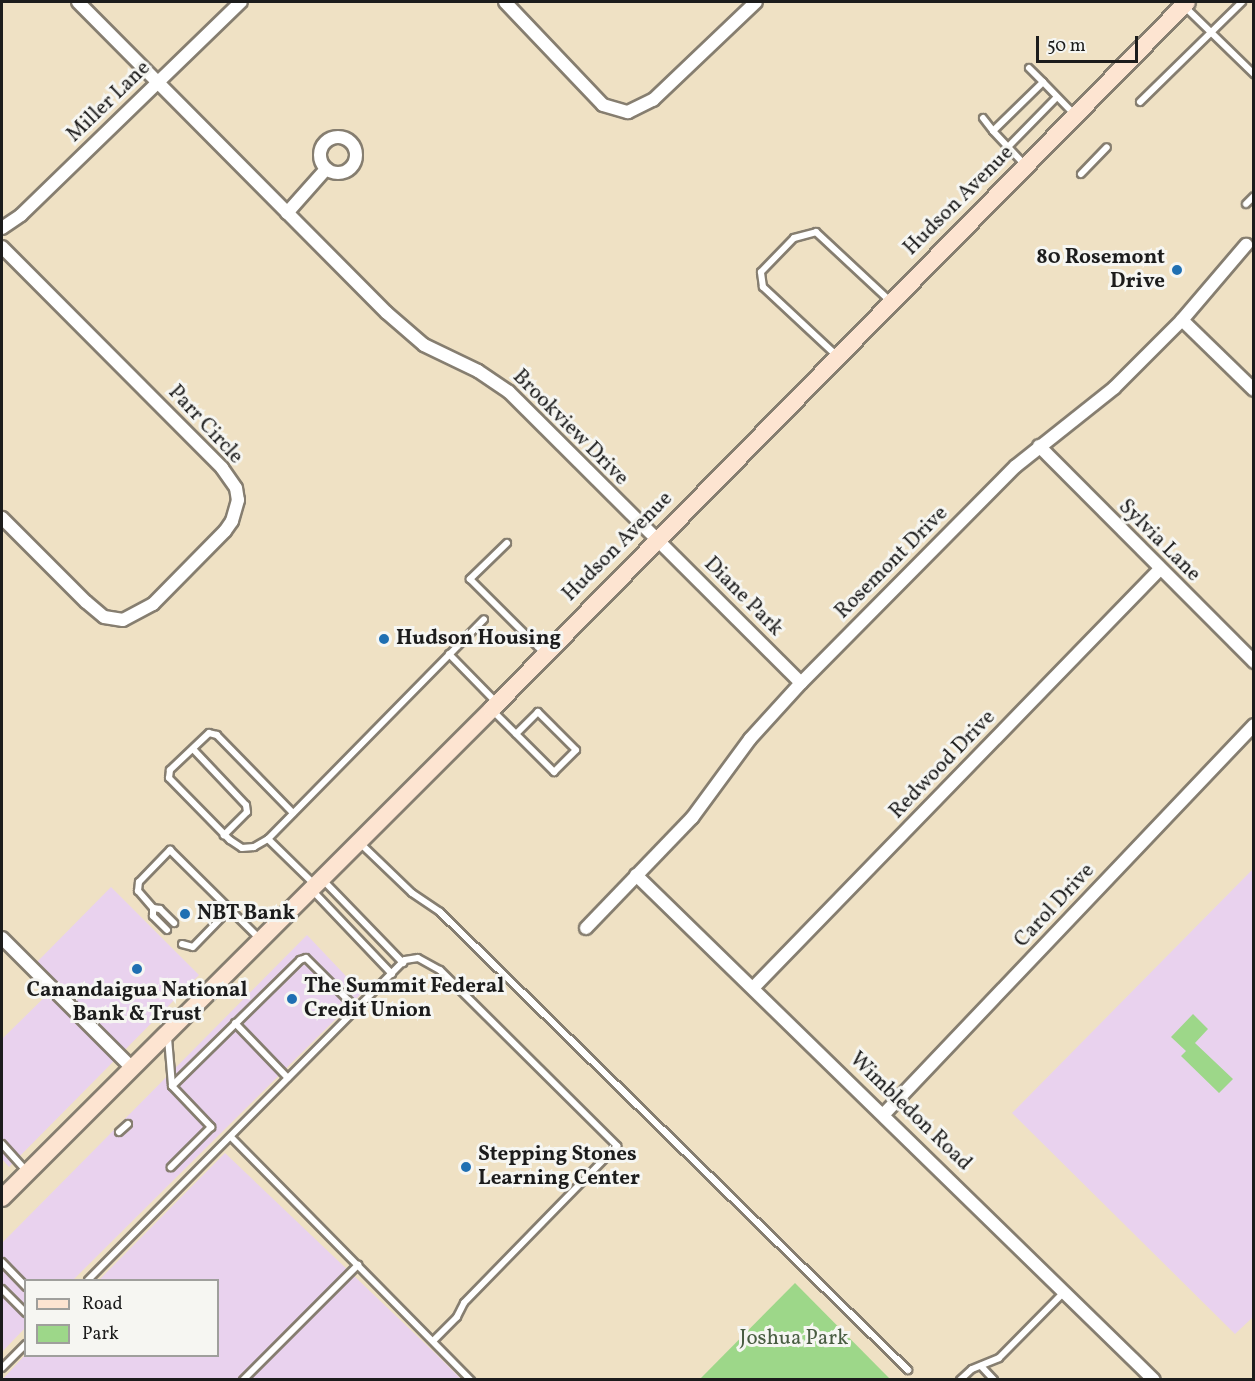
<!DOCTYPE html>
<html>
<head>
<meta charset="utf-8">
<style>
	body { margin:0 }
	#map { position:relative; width:1255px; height:1381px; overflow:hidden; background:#efe1c4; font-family:Vollkorn,serif }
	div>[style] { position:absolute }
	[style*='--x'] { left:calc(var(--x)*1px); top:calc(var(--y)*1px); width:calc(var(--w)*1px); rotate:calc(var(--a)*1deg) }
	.built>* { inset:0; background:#e9d2ee }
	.green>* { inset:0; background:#9dd789 }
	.roads { filter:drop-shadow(2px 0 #867e70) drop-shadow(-2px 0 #867e70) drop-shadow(0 2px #867e70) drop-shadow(0 -2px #867e70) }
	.lane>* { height:6px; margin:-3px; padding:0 3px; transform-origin:3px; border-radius:3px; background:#fff }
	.street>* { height:12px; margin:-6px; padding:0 6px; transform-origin:6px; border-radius:6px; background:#fff }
	.street>.ring { margin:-6px; padding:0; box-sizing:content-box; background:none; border:12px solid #fff; border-radius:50% }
	.secondary>* { height:16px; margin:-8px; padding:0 8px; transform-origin:8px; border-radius:8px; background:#fde4d1 }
	.dots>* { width:16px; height:16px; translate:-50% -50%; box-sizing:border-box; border:3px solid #f6f6f2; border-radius:50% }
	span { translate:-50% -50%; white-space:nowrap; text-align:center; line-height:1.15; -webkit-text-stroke:6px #f6f6f2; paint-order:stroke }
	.street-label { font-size:21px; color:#1c1c1c }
	.poi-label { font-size:21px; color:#1c1c1c; font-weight:700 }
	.right { translate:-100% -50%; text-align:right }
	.left { translate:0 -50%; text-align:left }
	.park-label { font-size:21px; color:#495d42 }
	.frame { position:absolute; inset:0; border:3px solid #1c1c1c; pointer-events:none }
	.legend { position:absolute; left:24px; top:1279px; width:195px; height:78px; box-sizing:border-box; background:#f6f6f2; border:2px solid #9f9f9c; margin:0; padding:8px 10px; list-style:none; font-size:18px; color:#1c1c1c }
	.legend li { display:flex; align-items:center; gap:12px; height:30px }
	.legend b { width:30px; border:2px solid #9f9f9c }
	.scale { position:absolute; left:1036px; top:36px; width:102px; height:27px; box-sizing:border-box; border:3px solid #1c1c1c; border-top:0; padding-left:8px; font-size:18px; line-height:21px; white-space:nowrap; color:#1c1c1c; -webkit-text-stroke:4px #f6f6f2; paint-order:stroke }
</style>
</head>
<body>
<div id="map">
	<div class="built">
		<div style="clip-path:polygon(1253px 869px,1253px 1317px,1235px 1334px,1012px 1113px)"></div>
		<div style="clip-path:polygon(111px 887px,199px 975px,9px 1167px,2px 1159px,2px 1039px,58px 984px,36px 963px)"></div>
		<div style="clip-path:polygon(307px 935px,362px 993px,73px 1280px,26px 1280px,25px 1328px,2px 1352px,2px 1243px)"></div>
		<div style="clip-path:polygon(225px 1153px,436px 1354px,461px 1379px,2px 1380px,25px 1355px,218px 1356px,218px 1280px,99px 1280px)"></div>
	</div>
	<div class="green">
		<div style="clip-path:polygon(1193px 1014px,1208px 1029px,1195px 1043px,1233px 1079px,1219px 1093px,1181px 1056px,1186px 1051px,1171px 1037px)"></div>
		<div style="clip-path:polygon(795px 1283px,890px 1379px,700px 1379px)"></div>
	</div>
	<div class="roads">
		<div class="lane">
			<div style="--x:1184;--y:6;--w:98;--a:44.2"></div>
			<div style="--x:1029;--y:68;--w:20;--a:45"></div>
			<div style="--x:1140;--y:102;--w:143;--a:-44.4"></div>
			<div style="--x:983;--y:118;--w:16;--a:52"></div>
			<div style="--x:1007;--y:148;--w:71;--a:-45.6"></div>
			<div style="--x:1024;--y:164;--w:45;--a:-133.2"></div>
			<div style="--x:993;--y:131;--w:70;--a:-44.4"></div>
			<div style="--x:1043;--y:82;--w:46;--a:45.9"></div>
			<div style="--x:1081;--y:174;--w:37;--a:-46"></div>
			<div style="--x:1246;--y:204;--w:11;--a:-45"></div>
			<div style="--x:836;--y:355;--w:100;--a:-137"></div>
			<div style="--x:763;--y:287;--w:15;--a:-98"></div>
			<div style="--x:761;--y:272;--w:47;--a:-45.9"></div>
			<div style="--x:794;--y:238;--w:23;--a:-15"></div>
			<div style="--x:816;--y:232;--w:103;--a:43"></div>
			<div style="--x:507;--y:543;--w:52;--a:135.8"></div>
			<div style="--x:470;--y:579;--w:105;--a:45"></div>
			<div style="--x:449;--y:654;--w:69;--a:45.6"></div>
			<div style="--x:492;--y:710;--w:88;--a:45"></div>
			<div style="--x:554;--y:772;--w:31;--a:-45"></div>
			<div style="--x:576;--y:750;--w:54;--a:-135"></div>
			<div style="--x:538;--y:712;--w:31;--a:135"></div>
			<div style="--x:193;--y:749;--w:77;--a:46.6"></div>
			<div style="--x:246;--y:805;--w:7;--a:82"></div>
			<div style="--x:247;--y:812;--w:33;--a:135"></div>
			<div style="--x:293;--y:813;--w:109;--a:-134.3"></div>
			<div style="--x:217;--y:735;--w:8;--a:-166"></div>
			<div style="--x:209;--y:733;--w:54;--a:136.5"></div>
			<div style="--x:170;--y:770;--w:8;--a:97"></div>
			<div style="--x:169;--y:778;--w:87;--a:45.5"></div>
			<div style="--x:230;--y:840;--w:14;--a:34"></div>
			<div style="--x:242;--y:848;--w:12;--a:-5"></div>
			<div style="--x:254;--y:847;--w:16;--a:-30"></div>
			<div style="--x:268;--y:839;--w:308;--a:-45.5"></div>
			<div style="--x:268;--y:839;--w:66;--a:44.4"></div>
			<div style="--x:360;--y:843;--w:72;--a:43.9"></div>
			<div style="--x:412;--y:893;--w:34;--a:34"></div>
			<div style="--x:440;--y:912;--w:655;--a:44.38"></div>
			<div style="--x:322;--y:879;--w:117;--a:46"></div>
			<div style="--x:312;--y:890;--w:116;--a:46.4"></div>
			<div style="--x:153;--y:908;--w:7;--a:8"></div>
			<div style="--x:160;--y:909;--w:20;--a:45"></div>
			<div style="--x:167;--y:930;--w:20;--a:-135"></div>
			<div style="--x:153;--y:916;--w:8;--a:-90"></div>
			<div style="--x:153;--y:908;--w:23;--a:-131"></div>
			<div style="--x:138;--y:891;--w:9;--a:-84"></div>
			<div style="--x:139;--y:882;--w:45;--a:-45.9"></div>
			<div style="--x:170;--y:850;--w:127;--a:44.7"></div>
			<div style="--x:182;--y:944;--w:11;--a:15"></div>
			<div style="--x:193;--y:947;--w:53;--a:-45.8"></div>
			<div style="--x:235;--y:1023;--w:76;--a:46.1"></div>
			<div style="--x:168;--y:1038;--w:48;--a:85.2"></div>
			<div style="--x:172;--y:1086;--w:57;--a:46.4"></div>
			<div style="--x:211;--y:1127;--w:57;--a:135"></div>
			<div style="--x:172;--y:1086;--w:180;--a:-44.5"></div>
			<div style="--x:300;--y:960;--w:6;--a:-18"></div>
			<div style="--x:306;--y:958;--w:72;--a:45"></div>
			<div style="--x:119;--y:1132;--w:12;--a:-42"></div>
			<div style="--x:231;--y:1137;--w:342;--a:45.4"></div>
			<div style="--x:2;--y:1144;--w:38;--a:48"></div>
			<div style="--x:2;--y:1262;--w:35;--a:46"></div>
			<div style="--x:88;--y:1280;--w:450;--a:-45.3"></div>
			<div style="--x:405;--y:960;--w:13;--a:-9"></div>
			<div style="--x:418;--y:958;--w:25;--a:29"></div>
			<div style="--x:440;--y:970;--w:250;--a:44.8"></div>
			<div style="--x:617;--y:1146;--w:219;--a:134.3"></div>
			<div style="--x:464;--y:1303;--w:16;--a:117"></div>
			<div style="--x:457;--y:1317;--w:34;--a:135"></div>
			<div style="--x:2;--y:1289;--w:34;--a:45"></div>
			<div style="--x:981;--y:1366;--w:19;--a:47"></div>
			<div style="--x:2;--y:1368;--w:34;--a:-45"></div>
			<div style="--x:243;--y:1380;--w:163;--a:-45"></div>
			<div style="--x:960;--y:1380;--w:16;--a:-43"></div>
			<div style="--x:972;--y:1369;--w:29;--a:-22"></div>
			<div style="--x:999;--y:1358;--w:94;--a:-45.4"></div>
		</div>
		<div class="street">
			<div style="--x:78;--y:2;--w:438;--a:45.2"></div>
			<div style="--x:387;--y:313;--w:49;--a:40.9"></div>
			<div style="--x:424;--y:345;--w:60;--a:25.7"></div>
			<div style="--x:478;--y:371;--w:37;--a:34"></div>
			<div style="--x:509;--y:392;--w:412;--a:44.9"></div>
			<div style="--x:505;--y:2;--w:142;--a:46.4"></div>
			<div style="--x:603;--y:105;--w:26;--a:16"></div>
			<div style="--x:628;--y:112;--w:28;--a:-26"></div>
			<div style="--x:653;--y:100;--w:142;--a:-43.6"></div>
			<div class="ring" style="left:320px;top:137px;width:24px;height:24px"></div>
			<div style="--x:287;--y:213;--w:59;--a:-48.4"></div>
			<div style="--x:2;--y:228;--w:23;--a:-34"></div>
			<div style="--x:21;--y:215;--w:306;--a:-44.1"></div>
			<div style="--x:2;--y:247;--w:312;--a:45.1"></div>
			<div style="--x:222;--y:468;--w:24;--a:55"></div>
			<div style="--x:236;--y:488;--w:12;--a:81"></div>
			<div style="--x:238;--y:500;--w:22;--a:106"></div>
			<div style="--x:232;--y:521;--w:12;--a:125"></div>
			<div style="--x:225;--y:531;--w:103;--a:134.6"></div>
			<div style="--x:153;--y:604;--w:34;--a:152"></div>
			<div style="--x:123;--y:620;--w:19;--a:-171"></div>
			<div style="--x:104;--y:617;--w:23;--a:-140"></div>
			<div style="--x:86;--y:602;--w:119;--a:-135"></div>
			<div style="--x:1182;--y:320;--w:100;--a:44.2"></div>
			<div style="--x:1039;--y:446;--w:305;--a:45.1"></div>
			<div style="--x:636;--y:875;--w:723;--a:44.27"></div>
			<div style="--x:586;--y:928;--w:153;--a:-46.1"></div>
			<div style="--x:692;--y:818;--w:98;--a:-53.7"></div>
			<div style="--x:750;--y:739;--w:76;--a:-47.7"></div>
			<div style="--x:801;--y:683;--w:305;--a:-45.3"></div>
			<div style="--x:1016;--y:466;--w:125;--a:-38.5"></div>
			<div style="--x:1114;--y:388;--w:96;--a:-45"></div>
			<div style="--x:1182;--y:320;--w:99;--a:-49.5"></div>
			<div style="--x:2;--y:938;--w:185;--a:45"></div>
			<div style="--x:753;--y:988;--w:584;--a:-45.83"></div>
			<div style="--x:884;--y:1114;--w:537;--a:-46.43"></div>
		</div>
		<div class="secondary">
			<div style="--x:2;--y:1198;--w:692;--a:-44.94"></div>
			<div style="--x:492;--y:709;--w:991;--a:-45.49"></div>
		</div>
	</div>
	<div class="dots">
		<div style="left:1177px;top:270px;background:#1f6fb2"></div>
		<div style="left:384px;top:639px;background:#1f6fb2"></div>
		<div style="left:185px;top:914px;background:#1f6fb2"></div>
		<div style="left:137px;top:969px;background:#1f6fb2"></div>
		<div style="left:292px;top:999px;background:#1f6fb2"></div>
		<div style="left:466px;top:1167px;background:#1f6fb2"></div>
	</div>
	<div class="street-label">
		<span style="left:109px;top:102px;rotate:-44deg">Miller Lane</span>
		<span style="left:959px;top:201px;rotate:-45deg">Hudson Avenue</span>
		<span style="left:205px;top:425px;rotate:47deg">Parr Circle</span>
		<span style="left:570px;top:428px;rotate:45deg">Brookview Drive</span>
		<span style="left:1159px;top:541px;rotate:45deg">Sylvia Lane</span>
		<span style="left:618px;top:547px;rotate:-45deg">Hudson Avenue</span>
		<span style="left:892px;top:563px;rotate:-45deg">Rosemont Drive</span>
		<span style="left:743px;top:597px;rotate:45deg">Diane Park</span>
		<span style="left:943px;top:765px;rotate:-46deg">Redwood Drive</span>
		<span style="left:1055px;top:906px;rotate:-47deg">Carol Drive</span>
		<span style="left:910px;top:1112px;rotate:44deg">Wimbledon Road</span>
	</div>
	<div class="poi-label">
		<span class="right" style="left:1165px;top:270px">80 Rosemont<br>Drive</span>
		<span class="left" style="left:396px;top:639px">Hudson Housing</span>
		<span class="left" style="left:197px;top:914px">NBT Bank</span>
		<span class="left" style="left:304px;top:999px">The Summit Federal<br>Credit Union</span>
		<span style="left:137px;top:1003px">Canandaigua National<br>Bank &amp; Trust</span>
		<span class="left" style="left:478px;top:1167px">Stepping Stones<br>Learning Center</span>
	</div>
	<div class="park-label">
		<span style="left:794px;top:1339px">Joshua Park</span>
	</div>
	<div class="frame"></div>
	<ul class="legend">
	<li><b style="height:8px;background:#fde4d1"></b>Road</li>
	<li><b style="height:16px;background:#9dd789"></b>Park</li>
	</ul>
	<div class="scale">50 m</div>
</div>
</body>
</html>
